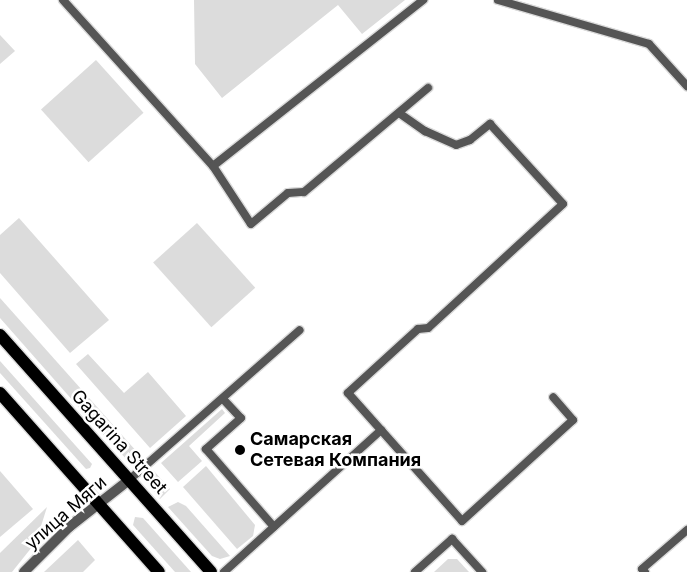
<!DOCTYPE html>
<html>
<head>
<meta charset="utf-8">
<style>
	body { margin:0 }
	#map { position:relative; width:687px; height:572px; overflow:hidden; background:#fff; font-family:Inter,sans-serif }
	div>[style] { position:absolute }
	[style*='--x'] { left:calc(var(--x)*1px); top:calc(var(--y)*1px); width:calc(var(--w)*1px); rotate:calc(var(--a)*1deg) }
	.green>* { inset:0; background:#dcdcdc; transform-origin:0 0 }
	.roads { filter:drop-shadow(1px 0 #dbdbdb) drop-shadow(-1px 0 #dbdbdb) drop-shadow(0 1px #dbdbdb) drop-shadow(0 -1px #dbdbdb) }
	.lane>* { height:8px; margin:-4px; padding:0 4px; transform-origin:4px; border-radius:4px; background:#555 }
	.street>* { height:10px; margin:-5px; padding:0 5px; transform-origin:5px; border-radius:5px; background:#555 }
	.primary>* { height:12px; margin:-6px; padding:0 6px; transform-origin:6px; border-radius:6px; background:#000 }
	.dots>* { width:14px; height:14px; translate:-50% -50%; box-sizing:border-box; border:2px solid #fff; border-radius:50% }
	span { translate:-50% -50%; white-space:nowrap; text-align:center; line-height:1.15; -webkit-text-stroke:5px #fff; paint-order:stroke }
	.poi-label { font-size:18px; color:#000; font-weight:700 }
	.left { translate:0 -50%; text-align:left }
	.street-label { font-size:18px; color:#000 }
</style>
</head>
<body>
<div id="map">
	<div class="green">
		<div style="clip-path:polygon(194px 0,405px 0,362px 34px,338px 5px,222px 98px,195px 64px)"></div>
		<div style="clip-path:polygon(0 35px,15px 51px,0 64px)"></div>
		<div style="left:96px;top:60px;width:71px;height:74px;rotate:48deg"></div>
		<div style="clip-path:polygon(19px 218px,109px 320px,70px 353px,0 273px,0 235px)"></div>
		<div style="left:197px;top:223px;width:87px;height:59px;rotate:48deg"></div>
		<div style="clip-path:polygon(0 298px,114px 426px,104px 436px,0 318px)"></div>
		<div style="clip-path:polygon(88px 354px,124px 393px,148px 372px,186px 416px,150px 448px,76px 364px)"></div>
		<div style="clip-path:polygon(0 361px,92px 464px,90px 468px,86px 469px,0 373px)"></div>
		<div style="clip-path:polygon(222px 409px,225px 413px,189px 446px,202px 461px,178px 482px,161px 463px)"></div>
		<div style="clip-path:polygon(121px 434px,146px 462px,137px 469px,111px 444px)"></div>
		<div style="clip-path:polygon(206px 466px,255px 525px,253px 536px,237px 549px,183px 487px)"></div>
		<div style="clip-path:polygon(153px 470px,170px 489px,160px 499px,148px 483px)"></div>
		<div style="clip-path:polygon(0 471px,33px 509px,0 537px)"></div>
		<div style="clip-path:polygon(178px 502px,186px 506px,230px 556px,220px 559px,212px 556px,168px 507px)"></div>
		<div style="clip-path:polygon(47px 507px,36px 542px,12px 572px,0 572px,0 553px)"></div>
		<div style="clip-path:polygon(135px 517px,143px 518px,191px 572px,175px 572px,133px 525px)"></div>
		<div style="clip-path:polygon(78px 540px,95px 560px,83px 572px,44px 572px)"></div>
		<div style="clip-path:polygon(448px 559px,457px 559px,469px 572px,434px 572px)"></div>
	</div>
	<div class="roads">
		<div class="lane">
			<div style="--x:63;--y:0;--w:224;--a:47.9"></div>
			<div style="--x:213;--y:166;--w:268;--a:-38.3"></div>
			<div style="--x:498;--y:0;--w:157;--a:16.2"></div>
			<div style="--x:649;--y:44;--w:57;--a:47.9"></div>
			<div style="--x:399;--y:113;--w:32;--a:35"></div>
			<div style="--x:425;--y:131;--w:34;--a:24"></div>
			<div style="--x:456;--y:145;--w:15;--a:-20"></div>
			<div style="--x:470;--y:140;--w:26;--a:-39"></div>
			<div style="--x:490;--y:124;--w:108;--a:47.6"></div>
			<div style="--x:563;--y:204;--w:183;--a:137.4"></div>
			<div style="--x:428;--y:328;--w:10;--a:174"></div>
			<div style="--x:418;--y:329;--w:95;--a:137.6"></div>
			<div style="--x:348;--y:393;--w:171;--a:48.3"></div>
			<div style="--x:462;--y:521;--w:150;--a:-42.3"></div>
			<div style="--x:573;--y:420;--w:30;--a:-131"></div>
			<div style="--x:213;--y:166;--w:69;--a:56.8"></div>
			<div style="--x:251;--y:224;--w:48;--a:-40"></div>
			<div style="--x:288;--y:193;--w:16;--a:-4"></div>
			<div style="--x:304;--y:192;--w:162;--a:-40"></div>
			<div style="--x:223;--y:399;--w:26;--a:47"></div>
			<div style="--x:241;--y:418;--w:47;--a:138.5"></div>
			<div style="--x:206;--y:449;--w:103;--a:48.9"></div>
			<div style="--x:129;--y:480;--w:227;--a:-41.3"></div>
			<div style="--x:224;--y:572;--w:212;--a:-42.1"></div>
			<div style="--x:415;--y:572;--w:50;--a:-41.7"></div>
			<div style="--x:452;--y:539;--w:45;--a:47.7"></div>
			<div style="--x:645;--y:572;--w:4;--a:-135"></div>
			<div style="--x:642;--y:569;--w:60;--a:-40.9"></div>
		</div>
		<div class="street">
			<div style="--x:24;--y:572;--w:64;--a:-45"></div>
			<div style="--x:69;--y:527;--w:76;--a:-38.1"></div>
		</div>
		<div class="primary">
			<div style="--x:0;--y:335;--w:317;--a:48.3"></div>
			<div style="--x:0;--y:393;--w:239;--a:48.4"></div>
		</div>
	</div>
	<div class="dots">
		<div style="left:240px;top:450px;background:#000"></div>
	</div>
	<div class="poi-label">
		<span class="left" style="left:250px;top:450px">Самарская<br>Сетевая Компания</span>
	</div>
	<div class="street-label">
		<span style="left:119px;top:442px;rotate:48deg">Gagarina Street</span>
		<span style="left:66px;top:513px;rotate:-41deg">улица Мяги</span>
	</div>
</div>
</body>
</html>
